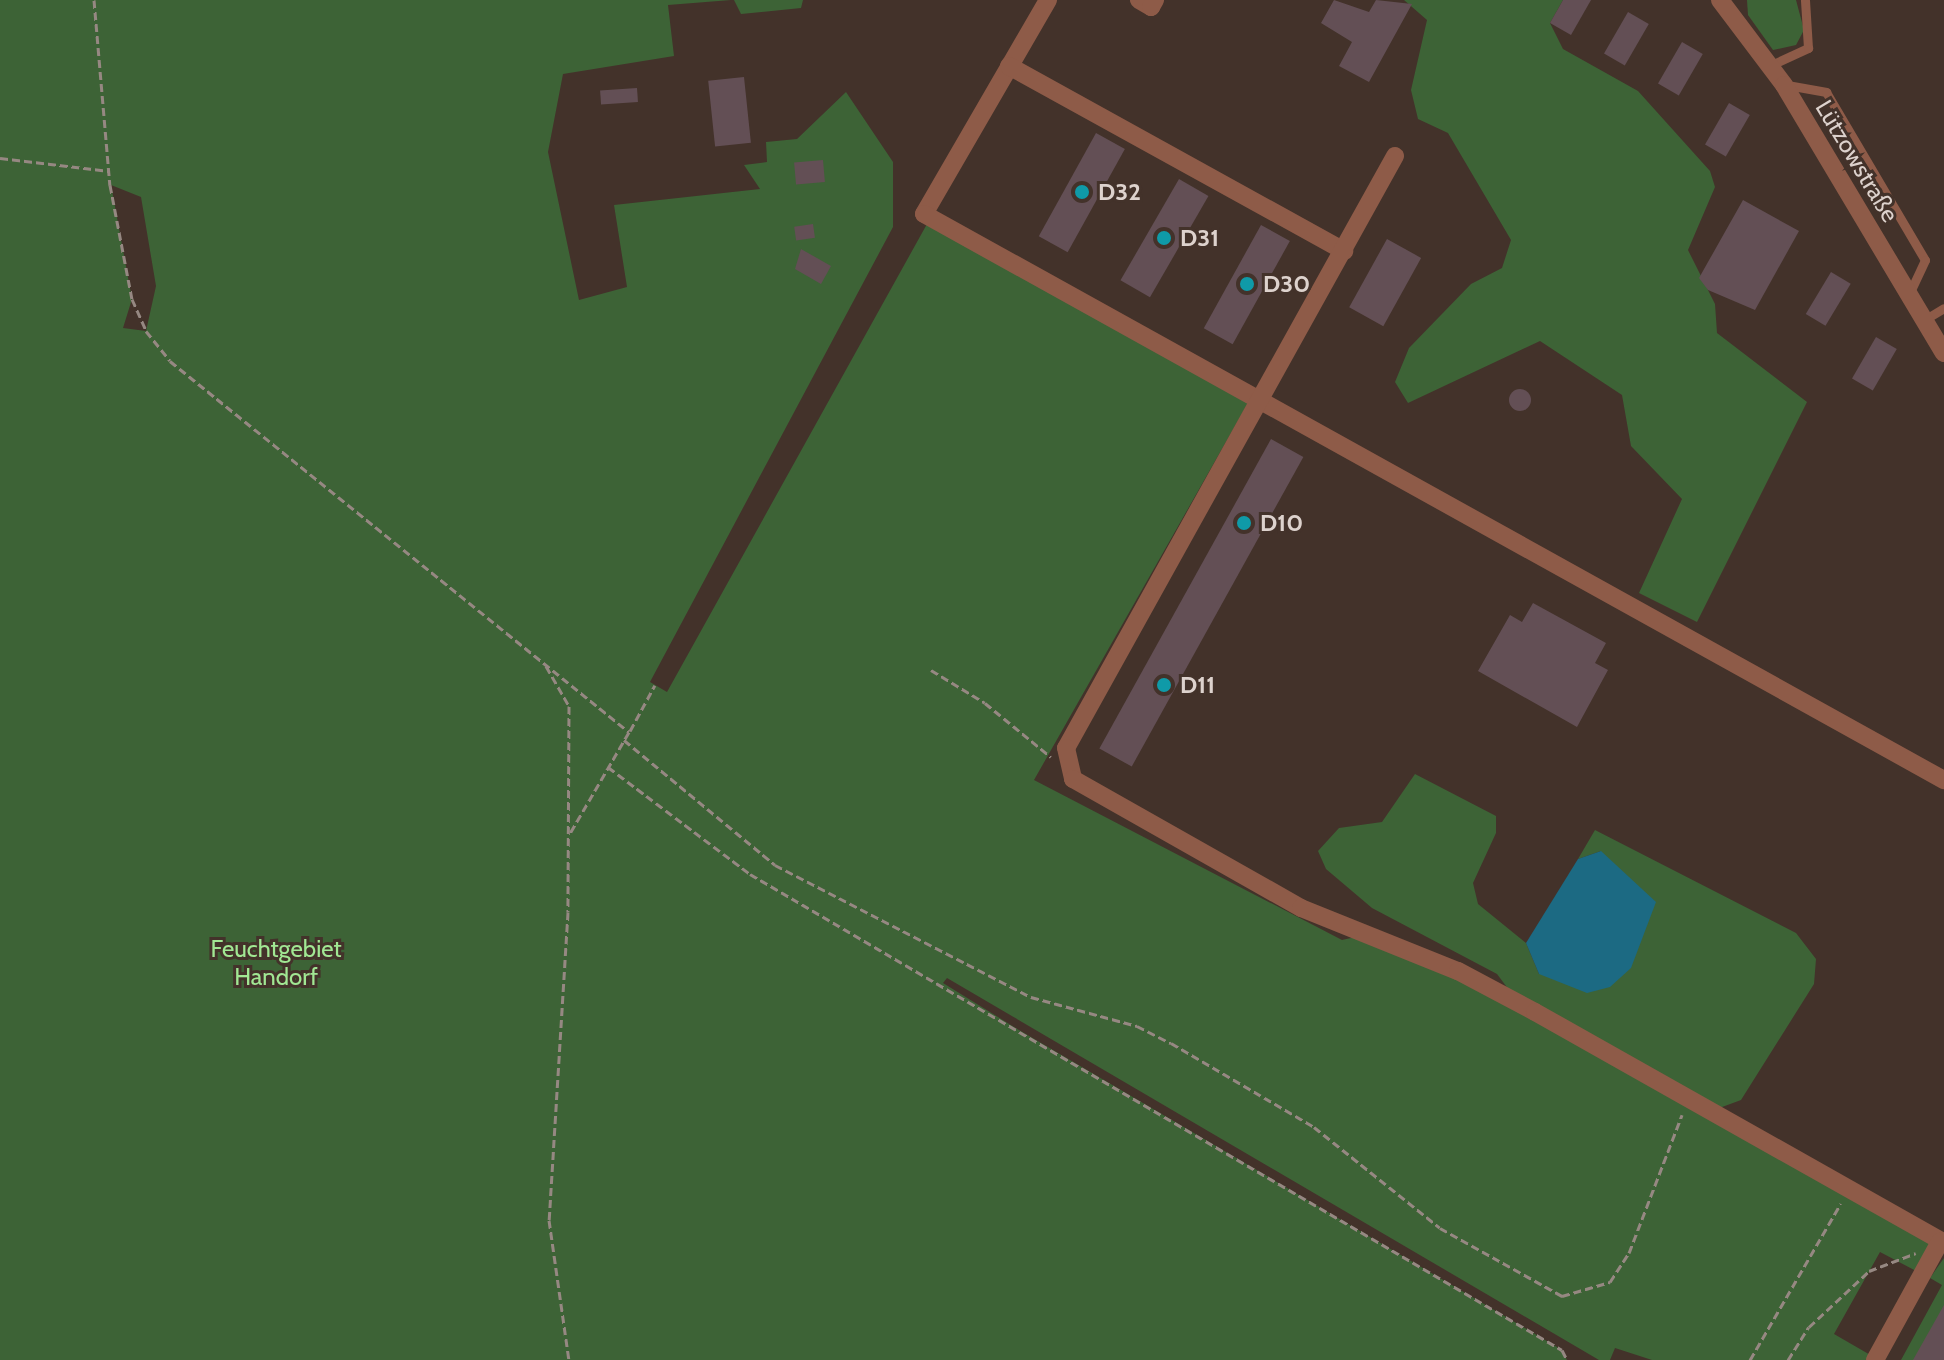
<!DOCTYPE html>
<html>
<head>
<meta charset="utf-8">
<style>
	body { margin:0 }
	#map { position:relative; width:1944px; height:1360px; overflow:hidden; background:#43322a; font-family:Cabin,sans-serif }
	div>[style] { position:absolute }
	[style*='--x'] { left:calc(var(--x)*1px); top:calc(var(--y)*1px); width:calc(var(--w)*1px); rotate:calc(var(--a)*1deg) }
	.green>* { inset:0; background:#3d6336 }
	.water>* { inset:0; background:#1c6a83 }
	.building>* { inset:0; background:#634f55; transform-origin:0 0 }
	.round { border-radius:50% }
	.path>* { height:3px; margin-top:-1.5px; transform-origin:0; background:repeating-linear-gradient(90deg,#968882 0 8px,transparent 0 12px) }
	.service>* { height:9px; margin:-4.5px; padding:0 4.5px; transform-origin:4.5px; border-radius:4.5px; background:#8e5b48 }
	.minor>* { height:18px; margin:-9px; padding:0 9px; transform-origin:9px; border-radius:9px; background:#8e5b48 }
	.dots>* { width:22px; height:22px; translate:-50% -50%; box-sizing:border-box; border:4px solid #43322a; border-radius:50% }
	span { translate:-50% -50%; white-space:nowrap; text-align:center; line-height:1.15; -webkit-text-stroke:6px #43322a; paint-order:stroke }
	.street-label { font-size:24px; color:#ddd2cd }
	.poi-label { font-size:24px; color:#ddd2cd; font-weight:700 }
	.left { translate:0 -50%; text-align:left }
	.park-label { font-size:24px; color:#a1e793 }
</style>
</head>
<body>
<div id="map">
	<div class="green">
		<div style="clip-path:polygon(evenodd,0 0,731px 0,668px 5px,674px 56px,563px 74px,548px 152px,579px 300px,627px 287px,614px 205px,760px 189px,744px 165px,767px 162px,766px 142px,797px 139px,846px 92px,893px 162px,893px 227px,650px 682px,667px 692px,927px 224px,1248px 403px,1034px 780px,1342px 940px,1369px 934px,1509px 990px,1497px 974px,1372px 908px,1326px 869px,1318px 851px,1339px 828px,1382px 822px,1415px 774px,1496px 816px,1496px 833px,1473px 883px,1478px 904px,1526px 943px,1539px 974px,1601px 851px,1578px 859px,1595px 830px,1796px 933px,1816px 959px,1814px 984px,1741px 1100px,1714px 1110px,1934px 1239px,1918px 1272px,1880px 1252px,1834px 1334px,1879px 1360px,1652px 1360px,1615px 1348px,1610px 1360px,1599px 1360px,947px 978px,943px 983px,1019px 1030px,1562px 1350px,1567px 1360px,0 1360px,0 0,111px 185px,141px 197px,156px 286px,146px 331px,123px 328px,132px 299px,111px 185px)"></div>
		<div style="clip-path:polygon(734px 0,803px 0,801px 8px,741px 14px)"></div>
		<div style="clip-path:polygon(1404px 0,1563px 0,1550px 23px,1563px 49px,1638px 91px,1710px 171px,1715px 187px,1688px 250px,1715px 304px,1717px 333px,1807px 402px,1697px 622px,1639px 593px,1682px 499px,1631px 446px,1622px 395px,1540px 341px,1408px 403px,1395px 382px,1409px 348px,1471px 284px,1502px 268px,1511px 240px,1448px 133px,1418px 119px,1411px 90px,1427px 20px)"></div>
		<div style="clip-path:polygon(1747px 0,1796px 0,1804px 30px,1796px 45px,1773px 50px,1748px 15px)"></div>
		<div style="clip-path:polygon(1944px 1258px,1944px 1360px,1901px 1360px,1942px 1285px,1930px 1278px)"></div>
	</div>
	<div class="water">
		<div style="clip-path:polygon(1601px 851px,1656px 902px,1631px 968px,1610px 987px,1587px 993px,1539px 974px,1526px 943px,1578px 859px)"></div>
	</div>
	<div class="building">
		<div style="clip-path:polygon(1334px 0,1369px 12px,1376px 0,1412px 4px,1369px 82px,1339px 66px,1352px 42px,1321px 23px)"></div>
		<div style="clip-path:polygon(1563px 0,1591px 0,1571px 35px,1550px 23px)"></div>
		<div style="left:1628px;top:12px;width:24px;height:48px;rotate:30deg"></div>
		<div style="left:1682px;top:42px;width:24px;height:48px;rotate:30deg"></div>
		<div style="left:744px;top:77px;width:66px;height:36px;rotate:84deg"></div>
		<div style="left:637px;top:88px;width:14px;height:37px;rotate:86deg"></div>
		<div style="left:1729px;top:103px;width:24px;height:48px;rotate:30deg"></div>
		<div style="left:1096px;top:133px;width:33px;height:118px;rotate:29deg"></div>
		<div style="left:823px;top:160px;width:22px;height:29px;rotate:85deg"></div>
		<div style="left:1179px;top:179px;width:34px;height:117px;rotate:30deg"></div>
		<div style="clip-path:polygon(1743px 200px,1799px 231px,1755px 310px,1708px 290px,1699px 278px)"></div>
		<div style="left:813px;top:224px;width:14px;height:19px;rotate:82deg"></div>
		<div style="left:1261px;top:225px;width:33px;height:118px;rotate:29deg"></div>
		<div style="left:1387px;top:239px;width:39px;height:78px;rotate:29deg"></div>
		<div style="clip-path:polygon(801px 249px,831px 266px,821px 284px,795px 269px)"></div>
		<div style="left:1831px;top:272px;width:23px;height:49px;rotate:31deg"></div>
		<div style="left:1876px;top:337px;width:24px;height:48px;rotate:30deg"></div>
		<div class="round" style="left:1509px;top:389px;width:22px;height:22px"></div>
		<div style="left:1271px;top:439px;width:37px;height:354px;rotate:29deg"></div>
		<div style="clip-path:polygon(1533px 603px,1606px 643px,1595px 663px,1608px 670px,1577px 727px,1478px 671px,1510px 615px,1522px 622px)"></div>
		<div style="clip-path:polygon(1944px 1305px,1944px 1360px,1913px 1360px)"></div>
	</div>
	<div class="path">
		<div style="--x:94;--y:0;--w:186;--a:85.1"></div>
		<div style="--x:110;--y:185;--w:116;--a:79.1"></div>
		<div style="--x:132;--y:299;--w:35;--a:66"></div>
		<div style="--x:146;--y:331;--w:38;--a:51"></div>
		<div style="--x:170;--y:361;--w:590;--a:38.95"></div>
		<div style="--x:629;--y:732;--w:119;--a:120.2"></div>
		<div style="--x:0;--y:158;--w:110;--a:6.8"></div>
		<div style="--x:546;--y:666;--w:46;--a:60.1"></div>
		<div style="--x:569;--y:706;--w:206;--a:90.3"></div>
		<div style="--x:568;--y:912;--w:309;--a:93.5"></div>
		<div style="--x:549;--y:1220;--w:141;--a:81.9"></div>
		<div style="--x:931;--y:670;--w:63;--a:31.4"></div>
		<div style="--x:985;--y:703;--w:85;--a:39.3"></div>
		<div style="--x:630;--y:731;--w:52;--a:-61.5"></div>
		<div style="--x:624;--y:740;--w:196;--a:39.6"></div>
		<div style="--x:775;--y:865;--w:288;--a:27.3"></div>
		<div style="--x:1031;--y:997;--w:110;--a:15.3"></div>
		<div style="--x:1137;--y:1026;--w:38;--a:27"></div>
		<div style="--x:1171;--y:1043;--w:166;--a:30.4"></div>
		<div style="--x:1314;--y:1127;--w:161;--a:38.7"></div>
		<div style="--x:1440;--y:1228;--w:140;--a:29.1"></div>
		<div style="--x:1562;--y:1296;--w:50;--a:-16.3"></div>
		<div style="--x:1610;--y:1282;--w:35;--a:-57"></div>
		<div style="--x:1629;--y:1253;--w:148;--a:-69"></div>
		<div style="--x:608;--y:767;--w:178;--a:37"></div>
		<div style="--x:750;--y:874;--w:941;--a:30.38"></div>
		<div style="--x:1562;--y:1350;--w:11;--a:63"></div>
		<div style="--x:1750;--y:1360;--w:181;--a:-59.9"></div>
		<div style="--x:1788;--y:1360;--w:39;--a:-58"></div>
		<div style="--x:1809;--y:1327;--w:82;--a:-43"></div>
		<div style="--x:1869;--y:1271;--w:50;--a:-21"></div>
	</div>
	<div class="service">
		<div style="--x:1771;--y:65;--w:41;--a:-24.7"></div>
		<div style="--x:1808;--y:48;--w:48;--a:-93.6"></div>
		<div style="--x:1787;--y:85;--w:40;--a:10"></div>
		<div style="--x:1826;--y:92;--w:195;--a:59.5"></div>
		<div style="--x:1925;--y:260;--w:38;--a:115"></div>
		<div style="--x:1924;--y:320;--w:23;--a:-31"></div>
	</div>
	<div class="minor">
		<div style="--x:1048;--y:0;--w:247;--a:120.1"></div>
		<div style="--x:924;--y:214;--w:1167;--a:29.03"></div>
		<div style="--x:1139;--y:0;--w:14;--a:30"></div>
		<div style="--x:1151;--y:7;--w:8;--a:-60"></div>
		<div style="--x:1720;--y:0;--w:106;--a:53"></div>
		<div style="--x:1784;--y:85;--w:312;--a:59.2"></div>
		<div style="--x:1009;--y:66;--w:383;--a:28.9"></div>
		<div style="--x:1395;--y:156;--w:677;--a:119.06"></div>
		<div style="--x:1066;--y:748;--w:32;--a:77"></div>
		<div style="--x:1073;--y:779;--w:262;--a:29.5"></div>
		<div style="--x:1301;--y:908;--w:169;--a:21.9"></div>
		<div style="--x:1458;--y:971;--w:87;--a:28"></div>
		<div style="--x:1535;--y:1012;--w:469;--a:29.4"></div>
		<div style="--x:1875;--y:1360;--w:135;--a:-61.2"></div>
	</div>
	<div class="dots">
		<div style="left:1082px;top:192px;background:#0f9aa8"></div>
		<div style="left:1164px;top:238px;background:#0f9aa8"></div>
		<div style="left:1247px;top:284px;background:#0f9aa8"></div>
		<div style="left:1244px;top:523px;background:#0f9aa8"></div>
		<div style="left:1164px;top:685px;background:#0f9aa8"></div>
	</div>
	<div class="street-label">
		<span style="left:1857px;top:161px;rotate:59deg">Lützowstraße</span>
	</div>
	<div class="poi-label">
		<span class="left" style="left:1098px;top:192px">D32</span>
		<span class="left" style="left:1180px;top:238px">D31</span>
		<span class="left" style="left:1263px;top:284px">D30</span>
		<span class="left" style="left:1260px;top:523px">D10</span>
		<span class="left" style="left:1180px;top:685px">D11</span>
	</div>
	<div class="park-label">
		<span style="left:276px;top:963px">Feuchtgebiet<br>Handorf</span>
	</div>
</div>
</body>
</html>
